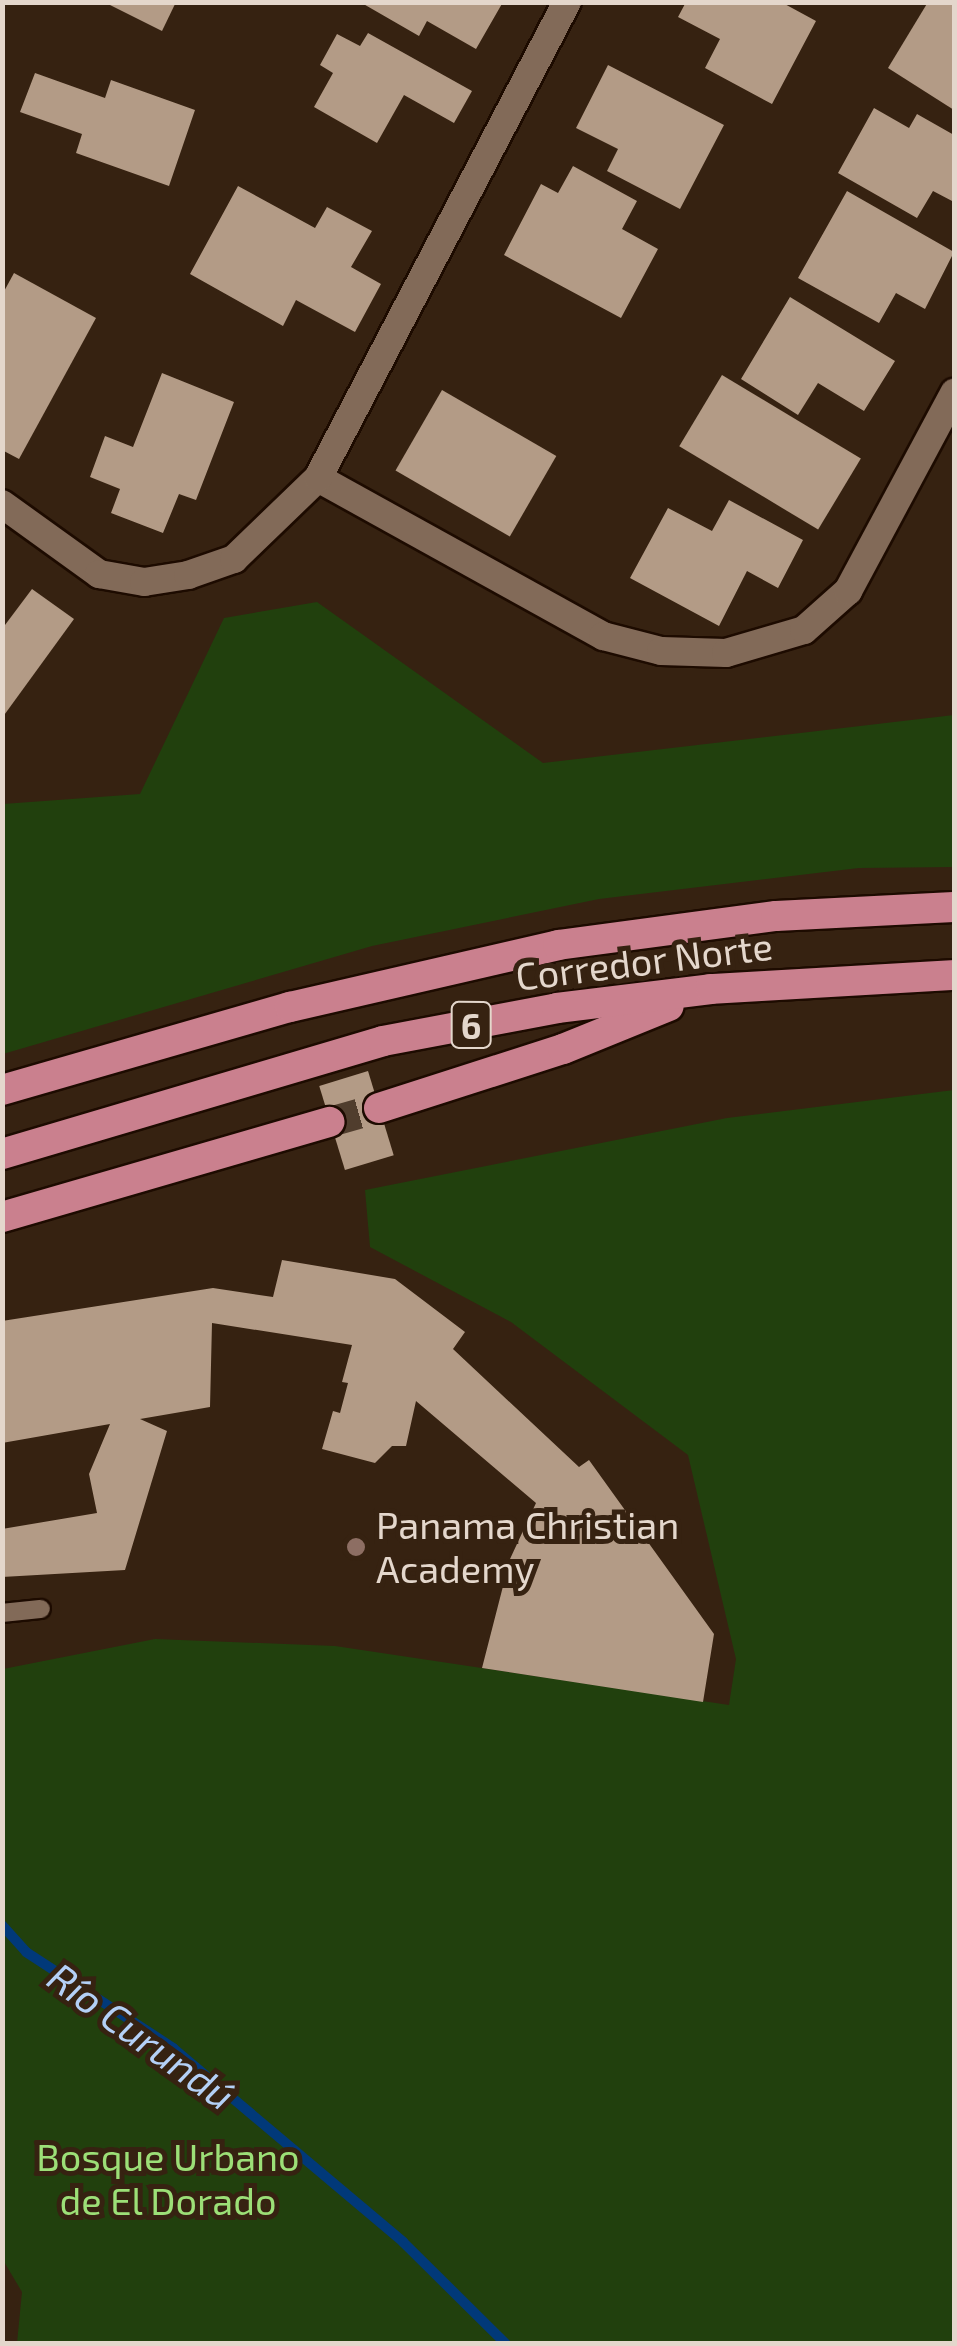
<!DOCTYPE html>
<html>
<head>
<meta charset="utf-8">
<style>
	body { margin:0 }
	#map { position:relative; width:957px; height:2346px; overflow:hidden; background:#362211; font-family:"Exo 2",sans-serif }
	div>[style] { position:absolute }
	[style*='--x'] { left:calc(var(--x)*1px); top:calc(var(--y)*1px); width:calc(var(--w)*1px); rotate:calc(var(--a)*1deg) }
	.green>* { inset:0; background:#21400d }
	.stream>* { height:10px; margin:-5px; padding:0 5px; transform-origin:5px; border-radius:5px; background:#013979 }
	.building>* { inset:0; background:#b39b86; transform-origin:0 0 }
	.motorway-tunnel>* { height:30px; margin-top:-15px; transform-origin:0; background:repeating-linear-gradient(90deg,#503d2d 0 30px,transparent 0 45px) }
	.roads { filter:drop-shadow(2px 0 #1d0b00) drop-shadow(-2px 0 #1d0b00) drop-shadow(0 2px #1d0b00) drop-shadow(0 -2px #1d0b00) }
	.service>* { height:18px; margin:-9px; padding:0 9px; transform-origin:9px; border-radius:9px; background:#826a58 }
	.minor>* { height:28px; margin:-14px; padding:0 14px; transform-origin:14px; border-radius:14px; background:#826a58 }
	.motorway>* { height:30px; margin:-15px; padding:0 15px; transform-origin:15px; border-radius:15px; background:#ca808e }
	.dots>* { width:28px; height:28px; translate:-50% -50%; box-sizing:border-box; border:5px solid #362211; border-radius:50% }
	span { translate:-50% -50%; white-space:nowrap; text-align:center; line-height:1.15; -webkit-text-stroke:10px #362211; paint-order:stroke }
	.shield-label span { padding:2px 8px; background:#362211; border:2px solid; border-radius:8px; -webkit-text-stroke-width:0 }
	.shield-label { font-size:35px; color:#e4d7cc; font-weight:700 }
	.street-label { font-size:38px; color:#e4d7cc }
	.poi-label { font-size:38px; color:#e4d7cc }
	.left { translate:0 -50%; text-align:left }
	.park-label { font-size:38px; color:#9cdf77 }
	.water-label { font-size:40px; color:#b4d0f6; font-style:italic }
	.frame { position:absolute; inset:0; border:5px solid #e4d7cc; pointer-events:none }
</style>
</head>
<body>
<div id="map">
	<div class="green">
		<div style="clip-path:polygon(317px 602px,543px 763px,954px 715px,954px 867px,859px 868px,599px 899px,372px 946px,3px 1054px,3px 804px,140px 794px,224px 618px)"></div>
		<div style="clip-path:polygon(954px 1090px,954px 2343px,17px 2343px,22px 2292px,3px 2260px,3px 1669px,155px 1639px,335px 1646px,729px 1705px,736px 1659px,688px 1455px,511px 1322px,370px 1247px,365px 1190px,727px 1118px)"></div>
	</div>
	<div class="stream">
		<div style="--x:2;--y:1925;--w:36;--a:48"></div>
		<div style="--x:26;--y:1952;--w:176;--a:33.1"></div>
		<div style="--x:173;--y:2048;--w:301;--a:40.1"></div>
		<div style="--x:403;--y:2242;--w:145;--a:44.7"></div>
	</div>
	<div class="building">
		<div style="clip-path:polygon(104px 2px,176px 2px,162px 31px)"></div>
		<div style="clip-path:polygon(360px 2px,503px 2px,476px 49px,427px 21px,419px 36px)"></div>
		<div style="clip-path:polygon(686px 2px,781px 2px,816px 21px,772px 104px,705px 68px,720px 39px,678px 17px)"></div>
		<div style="clip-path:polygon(928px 2px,954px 4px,954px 110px,888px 68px)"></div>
		<div style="clip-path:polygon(368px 33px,472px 91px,454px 123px,404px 95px,377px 143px,314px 107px,333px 73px,320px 65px,337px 34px,360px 46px)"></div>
		<div style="clip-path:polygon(608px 65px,724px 125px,680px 209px,607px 171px,618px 149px,576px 128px)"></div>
		<div style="clip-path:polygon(35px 73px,105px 98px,111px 80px,195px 110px,169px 186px,76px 153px,82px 134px,20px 112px)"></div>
		<div style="clip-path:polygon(874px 108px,909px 128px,917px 114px,954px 135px,954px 202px,933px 191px,917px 218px,838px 173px)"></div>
		<div style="clip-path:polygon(573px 166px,637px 201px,622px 229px,658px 249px,621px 318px,504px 255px,541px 184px,558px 193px)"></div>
		<div style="clip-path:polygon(238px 186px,315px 228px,327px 207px,372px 231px,351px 267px,381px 284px,355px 332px,296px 300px,283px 326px,190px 274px)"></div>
		<div style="clip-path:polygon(847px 191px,954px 252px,925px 309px,896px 293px,879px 323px,798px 278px)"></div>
		<div style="clip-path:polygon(14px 273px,96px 318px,19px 459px,2px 450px,2px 295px)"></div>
		<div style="clip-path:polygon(790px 297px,895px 361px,864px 411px,818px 383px,798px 415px,741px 379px)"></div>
		<div style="clip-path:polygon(162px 373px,234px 402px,196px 500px,179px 494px,163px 533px,111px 513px,120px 489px,90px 477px,105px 436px,133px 447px)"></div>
		<div style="left:722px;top:375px;width:162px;height:83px;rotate:31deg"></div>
		<div style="left:442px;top:390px;width:132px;height:93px;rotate:30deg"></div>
		<div style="clip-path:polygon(729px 500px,803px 540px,778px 588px,747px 571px,719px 626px,630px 578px,668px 508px,712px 531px)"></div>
		<div style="clip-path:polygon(32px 589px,74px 619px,2px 718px,2px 629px)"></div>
		<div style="left:368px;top:1071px;width:88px;height:51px;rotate:73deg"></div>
		<div style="clip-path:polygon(282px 1260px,395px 1279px,465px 1332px,453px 1349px,579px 1467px,589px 1460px,714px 1634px,703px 1702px,482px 1668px,510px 1559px,536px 1503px,416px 1401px,406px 1446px,392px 1446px,375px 1463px,322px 1449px,333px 1411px,340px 1413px,348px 1383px,342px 1382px,352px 1345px,212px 1323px,210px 1407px,140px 1419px,167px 1431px,125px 1570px,2px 1577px,2px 1529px,97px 1513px,89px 1474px,110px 1424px,2px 1443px,2px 1321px,213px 1288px,273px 1297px)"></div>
	</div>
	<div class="motorway-tunnel">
		<div style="--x:330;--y:1122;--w:51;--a:-15.9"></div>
	</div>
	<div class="roads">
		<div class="service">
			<div style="--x:2;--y:1613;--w:39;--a:-6"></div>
		</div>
		<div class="minor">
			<div style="--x:318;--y:478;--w:326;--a:29"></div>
			<div style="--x:603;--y:636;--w:60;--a:14.5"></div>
			<div style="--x:661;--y:651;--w:65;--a:1.8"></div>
			<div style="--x:726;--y:653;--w:81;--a:-16.4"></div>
			<div style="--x:804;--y:630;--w:59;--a:-41.6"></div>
			<div style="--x:848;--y:591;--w:225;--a:-61.8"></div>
			<div style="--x:2;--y:504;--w:120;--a:35.8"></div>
			<div style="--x:99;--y:574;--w:46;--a:10.1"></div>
			<div style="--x:144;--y:582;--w:45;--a:-9"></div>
			<div style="--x:188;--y:575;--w:49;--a:-19.2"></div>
			<div style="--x:234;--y:559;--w:117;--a:-44"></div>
			<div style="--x:318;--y:478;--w:537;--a:-62.39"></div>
		</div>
		<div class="motorway">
			<div style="--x:2;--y:1090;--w:300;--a:-16.1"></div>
			<div style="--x:290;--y:1007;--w:275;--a:-13"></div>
			<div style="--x:558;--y:945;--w:220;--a:-7.6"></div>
			<div style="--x:776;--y:916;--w:178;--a:-2.9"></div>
			<div style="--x:379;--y:1108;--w:193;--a:-17.8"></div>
			<div style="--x:563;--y:1049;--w:114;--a:-22.1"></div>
			<div style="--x:2;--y:1154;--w:397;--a:-16.5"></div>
			<div style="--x:383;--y:1041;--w:177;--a:-10.7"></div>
			<div style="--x:557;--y:1008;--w:155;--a:-7"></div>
			<div style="--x:711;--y:989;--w:243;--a:-3.3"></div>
			<div style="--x:2;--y:1217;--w:341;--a:-16.2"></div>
		</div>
	</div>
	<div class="dots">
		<div style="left:356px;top:1547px;background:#8d6e63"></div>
	</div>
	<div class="shield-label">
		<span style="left:471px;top:1025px">6</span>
	</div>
	<div class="street-label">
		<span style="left:644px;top:961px;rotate:-7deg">Corredor Norte</span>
	</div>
	<div class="poi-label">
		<span class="left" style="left:376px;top:1547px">Panama Christian<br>Academy</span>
	</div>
	<div class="park-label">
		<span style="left:168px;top:2179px">Bosque Urbano<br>de El Dorado</span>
	</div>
	<div class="water-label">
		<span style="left:142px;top:2035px;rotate:36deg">Río Curundú</span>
	</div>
	<div class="frame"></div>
</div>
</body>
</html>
